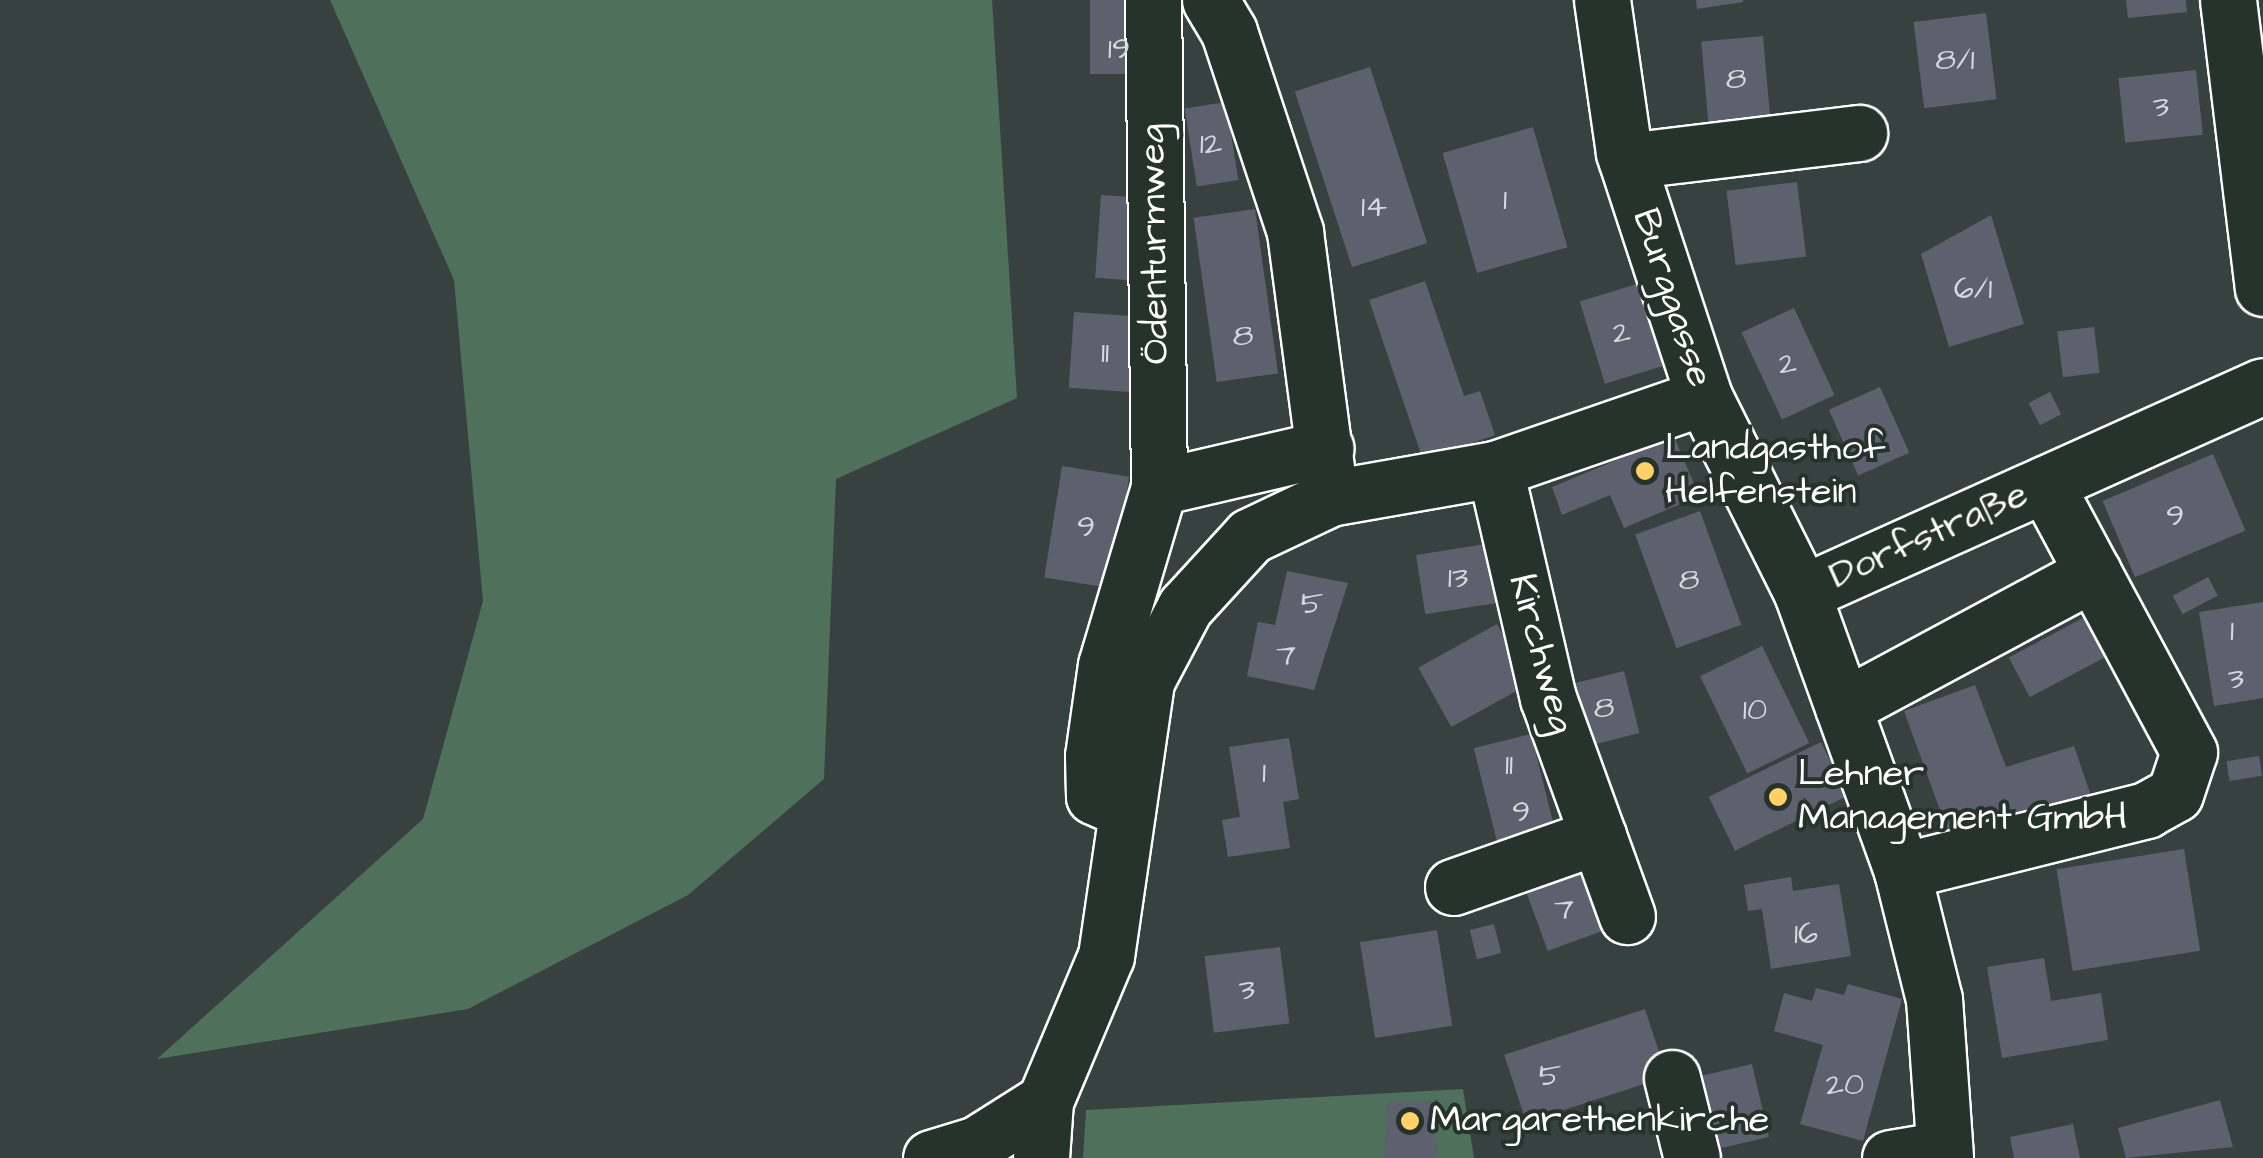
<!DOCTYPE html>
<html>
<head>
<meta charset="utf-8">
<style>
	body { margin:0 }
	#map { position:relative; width:2263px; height:1158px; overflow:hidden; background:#364140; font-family:"Architects Daughter",sans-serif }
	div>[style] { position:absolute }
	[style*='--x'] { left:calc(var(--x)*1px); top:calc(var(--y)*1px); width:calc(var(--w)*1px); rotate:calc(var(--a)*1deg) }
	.green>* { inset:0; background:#4f705b }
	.building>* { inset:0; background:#5d616e; transform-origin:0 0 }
	.roads { filter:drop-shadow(2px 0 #fff) drop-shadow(-2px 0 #fff) drop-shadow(0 2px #fff) drop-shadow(0 -2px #fff) }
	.minor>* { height:55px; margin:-27.5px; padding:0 27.5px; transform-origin:27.5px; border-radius:27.5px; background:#26332d }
	.dots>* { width:28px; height:28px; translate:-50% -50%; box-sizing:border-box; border:5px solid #26332d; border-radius:50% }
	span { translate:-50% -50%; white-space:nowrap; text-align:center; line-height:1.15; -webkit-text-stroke:8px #26332d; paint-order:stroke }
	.number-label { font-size:32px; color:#d6d8db }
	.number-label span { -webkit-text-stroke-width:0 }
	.street-label { font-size:38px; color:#fff }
	.poi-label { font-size:38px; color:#fff }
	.left { translate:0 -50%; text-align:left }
</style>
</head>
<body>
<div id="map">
	<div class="green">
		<div style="clip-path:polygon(330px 0,992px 0,1017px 398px,836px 479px,824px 779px,688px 895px,468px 1009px,157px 1059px,423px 819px,483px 601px,454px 280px)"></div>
		<div style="clip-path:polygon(1463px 1089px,1474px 1158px,1083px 1158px,1086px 1110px)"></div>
	</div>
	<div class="building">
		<div style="left:1090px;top:0;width:49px;height:74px"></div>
		<div style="clip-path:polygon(1696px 0,1743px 0,1743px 2px,1697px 9px)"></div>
		<div style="clip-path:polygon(2126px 0,2186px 0,2187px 12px,2128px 18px)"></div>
		<div style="left:1986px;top:13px;width:87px;height:73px;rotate:83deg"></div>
		<div style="left:1763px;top:36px;width:81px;height:62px;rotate:85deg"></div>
		<div style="left:1370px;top:67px;width:185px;height:79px;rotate:72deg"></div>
		<div style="left:2196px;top:70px;width:65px;height:78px;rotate:84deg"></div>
		<div style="left:1226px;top:102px;width:79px;height:42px;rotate:81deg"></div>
		<div style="left:1533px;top:127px;width:125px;height:94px;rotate:74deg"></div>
		<div style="left:1797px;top:182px;width:75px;height:71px;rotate:83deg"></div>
		<div style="left:1101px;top:195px;width:41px;height:83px;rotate:4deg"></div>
		<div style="left:1255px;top:209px;width:166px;height:62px;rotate:82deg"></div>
		<div style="clip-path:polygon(1991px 215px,2024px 324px,1949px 347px,1921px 254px)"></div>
		<div style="clip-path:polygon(1425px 281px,1464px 396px,1480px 391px,1495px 435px,1423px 460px,1369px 300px)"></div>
		<div style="left:1640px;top:283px;width:86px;height:63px;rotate:73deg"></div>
		<div style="left:1794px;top:308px;width:96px;height:58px;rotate:65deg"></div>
		<div style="left:1074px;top:312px;width:68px;height:76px;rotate:4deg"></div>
		<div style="left:2094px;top:327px;width:46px;height:37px;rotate:83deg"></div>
		<div style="left:1880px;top:387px;width:72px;height:56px;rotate:66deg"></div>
		<div style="left:2050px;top:392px;width:25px;height:24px;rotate:63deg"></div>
		<div style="clip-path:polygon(1674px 436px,1699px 496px,1624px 528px,1610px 495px,1562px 515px,1552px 487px)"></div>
		<div style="left:2213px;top:454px;width:83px;height:120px;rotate:67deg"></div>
		<div style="left:1062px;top:466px;width:68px;height:113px;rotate:9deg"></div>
		<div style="left:1700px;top:511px;width:121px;height:69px;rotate:70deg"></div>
		<div style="left:1492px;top:543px;width:60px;height:77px;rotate:81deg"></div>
		<div style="clip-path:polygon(1287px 571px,1348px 583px,1314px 690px,1247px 676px,1258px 622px,1275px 625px)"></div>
		<div style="left:2208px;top:577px;width:21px;height:40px;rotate:62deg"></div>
		<div style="clip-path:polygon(2263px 602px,2263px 698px,2214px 706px,2199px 612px)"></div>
		<div style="left:2098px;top:610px;width:45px;height:101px;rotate:62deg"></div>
		<div style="left:1497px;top:624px;width:68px;height:90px;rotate:61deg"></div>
		<div style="left:1762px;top:646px;width:108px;height:69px;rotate:64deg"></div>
		<div style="left:1624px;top:671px;width:64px;height:54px;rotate:76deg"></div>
		<div style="clip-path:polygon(1975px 685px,2006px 767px,2074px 746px,2092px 799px,1949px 835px,1904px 711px)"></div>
		<div style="left:1531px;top:734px;width:97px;height:59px;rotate:76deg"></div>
		<div style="clip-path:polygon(1289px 738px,1299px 799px,1283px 802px,1290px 848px,1228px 857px,1222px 820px,1240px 817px,1229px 747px)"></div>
		<div style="left:1821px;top:742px;width:60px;height:125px;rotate:64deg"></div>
		<div style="left:2259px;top:756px;width:20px;height:33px;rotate:81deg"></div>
		<div style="left:2184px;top:849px;width:103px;height:129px;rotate:81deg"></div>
		<div style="left:1580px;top:870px;width:65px;height:58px;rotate:70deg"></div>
		<div style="clip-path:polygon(1791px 877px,1793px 891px,1839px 884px,1851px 956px,1771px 969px,1762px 909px,1748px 911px,1744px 885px)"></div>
		<div style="left:1494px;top:924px;width:30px;height:25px;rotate:76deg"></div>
		<div style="left:1437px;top:930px;width:97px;height:78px;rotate:81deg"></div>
		<div style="left:1280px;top:947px;width:77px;height:76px;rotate:83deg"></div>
		<div style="clip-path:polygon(2044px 958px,2051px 1001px,2101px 993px,2108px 1040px,2002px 1058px,1987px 967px)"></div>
		<div style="clip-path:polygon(1848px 984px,1902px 999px,1863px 1141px,1800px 1124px,1823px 1045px,1774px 1031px,1784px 993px,1812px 1001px,1816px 988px,1844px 995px)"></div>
		<div style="left:1645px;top:1009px;width:71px;height:148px;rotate:72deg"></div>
		<div style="left:1752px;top:1064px;width:75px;height:64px;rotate:77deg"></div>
		<div style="clip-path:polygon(2220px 1100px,2233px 1147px,2126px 1158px,2118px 1128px)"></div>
		<div style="clip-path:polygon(1431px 1101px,1438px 1158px,1384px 1158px,1388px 1102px)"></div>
		<div style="clip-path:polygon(2073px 1124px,2080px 1158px,2014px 1158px,2010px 1137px)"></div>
	</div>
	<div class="roads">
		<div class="minor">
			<div style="--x:1210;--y:0;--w:37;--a:59"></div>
			<div style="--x:1229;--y:32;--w:211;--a:71.7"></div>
			<div style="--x:1295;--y:232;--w:268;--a:82.5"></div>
			<div style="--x:1602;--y:0;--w:154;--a:81.8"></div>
			<div style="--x:1624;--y:152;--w:258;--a:71.9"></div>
			<div style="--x:1704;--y:397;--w:219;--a:63.4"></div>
			<div style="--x:1802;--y:593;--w:295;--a:70.2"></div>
			<div style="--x:1902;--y:871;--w:132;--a:76"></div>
			<div style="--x:1934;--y:999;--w:159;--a:86"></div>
			<div style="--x:2228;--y:0;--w:290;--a:83.1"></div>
			<div style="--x:1627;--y:161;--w:234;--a:-6.9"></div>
			<div style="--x:1495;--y:469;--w:235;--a:77"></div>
			<div style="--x:1548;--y:698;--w:232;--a:70.1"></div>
			<div style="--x:1159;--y:487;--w:171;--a:-13.1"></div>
			<div style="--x:1802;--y:593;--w:505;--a:-24.18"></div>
			<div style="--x:1843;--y:707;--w:284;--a:-28.2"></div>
			<div style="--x:1127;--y:811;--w:36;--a:-156"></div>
			<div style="--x:1094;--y:796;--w:40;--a:-91.4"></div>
			<div style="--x:1093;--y:756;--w:92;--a:-81.9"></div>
			<div style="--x:1106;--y:665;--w:186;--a:-73.4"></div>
			<div style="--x:1159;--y:487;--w:487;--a:-90.7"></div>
			<div style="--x:1902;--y:871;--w:252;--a:-14"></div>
			<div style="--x:2146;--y:810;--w:33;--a:-29"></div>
			<div style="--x:2175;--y:794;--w:44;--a:-71.6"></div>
			<div style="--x:2189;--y:752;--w:304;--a:-118.2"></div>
			<div style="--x:1453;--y:887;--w:154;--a:-19.4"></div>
			<div style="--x:1672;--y:1078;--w:82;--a:76"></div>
			<div style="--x:931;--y:1158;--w:48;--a:-16.9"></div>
			<div style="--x:977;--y:1144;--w:80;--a:-32.3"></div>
			<div style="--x:1045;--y:1101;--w:157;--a:-67.2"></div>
			<div style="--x:1106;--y:956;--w:278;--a:-81.7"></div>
			<div style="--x:1146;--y:681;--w:84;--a:-62.2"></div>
			<div style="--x:1185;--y:607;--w:96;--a:-47.5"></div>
			<div style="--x:1250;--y:536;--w:89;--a:-25.4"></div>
			<div style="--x:1330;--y:498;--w:168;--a:-10"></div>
			<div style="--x:1495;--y:469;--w:221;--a:-19"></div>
			<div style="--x:1041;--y:1158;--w:57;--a:-86"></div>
			<div style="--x:1890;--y:1158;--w:54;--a:-9.6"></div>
		</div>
	</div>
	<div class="dots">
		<div style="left:1645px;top:471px;background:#ffd166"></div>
		<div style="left:1778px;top:797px;background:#ffd166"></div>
		<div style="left:1410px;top:1121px;background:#ffd166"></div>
	</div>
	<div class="number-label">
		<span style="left:1119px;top:49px">19</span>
		<span style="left:1955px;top:60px">8/1</span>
		<span style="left:1736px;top:79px">8</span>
		<span style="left:2161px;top:107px">3</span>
		<span style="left:1211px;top:144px">12</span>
		<span style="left:1505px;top:200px">1</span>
		<span style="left:1374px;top:207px">14</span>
		<span style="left:1973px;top:289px">6/1</span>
		<span style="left:1622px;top:333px">2</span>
		<span style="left:1243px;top:336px">8</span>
		<span style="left:1105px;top:353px">11</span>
		<span style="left:1788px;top:364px">2</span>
		<span style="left:2175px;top:516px">9</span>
		<span style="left:1086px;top:527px">9</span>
		<span style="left:1458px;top:578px">13</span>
		<span style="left:1689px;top:580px">8</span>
		<span style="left:1312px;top:604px">5</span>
		<span style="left:2232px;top:631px">1</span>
		<span style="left:1286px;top:656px">7</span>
		<span style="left:2236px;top:679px">3</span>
		<span style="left:1604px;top:708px">8</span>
		<span style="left:1755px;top:710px">10</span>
		<span style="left:1509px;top:765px">11</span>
		<span style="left:1264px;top:773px">1</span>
		<span style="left:1521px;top:812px">9</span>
		<span style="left:1564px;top:910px">7</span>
		<span style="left:1806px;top:934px">16</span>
		<span style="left:1247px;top:990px">3</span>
		<span style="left:1550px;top:1076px">5</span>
		<span style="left:1845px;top:1085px">20</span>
	</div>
	<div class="street-label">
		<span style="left:1155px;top:244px;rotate:-91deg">Ödenturmweg</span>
		<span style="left:1672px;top:298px;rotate:72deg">Burggasse</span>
		<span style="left:1929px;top:536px;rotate:-24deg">Dorfstraße</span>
		<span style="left:1541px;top:654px;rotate:75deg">Kirchweg</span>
	</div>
	<div class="poi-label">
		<span class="left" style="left:1665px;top:471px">Landgasthof<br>Helfenstein</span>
		<span class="left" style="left:1798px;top:797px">Lehner<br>Management GmbH</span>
		<span class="left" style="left:1430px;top:1121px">Margarethenkirche</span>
	</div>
</div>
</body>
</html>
